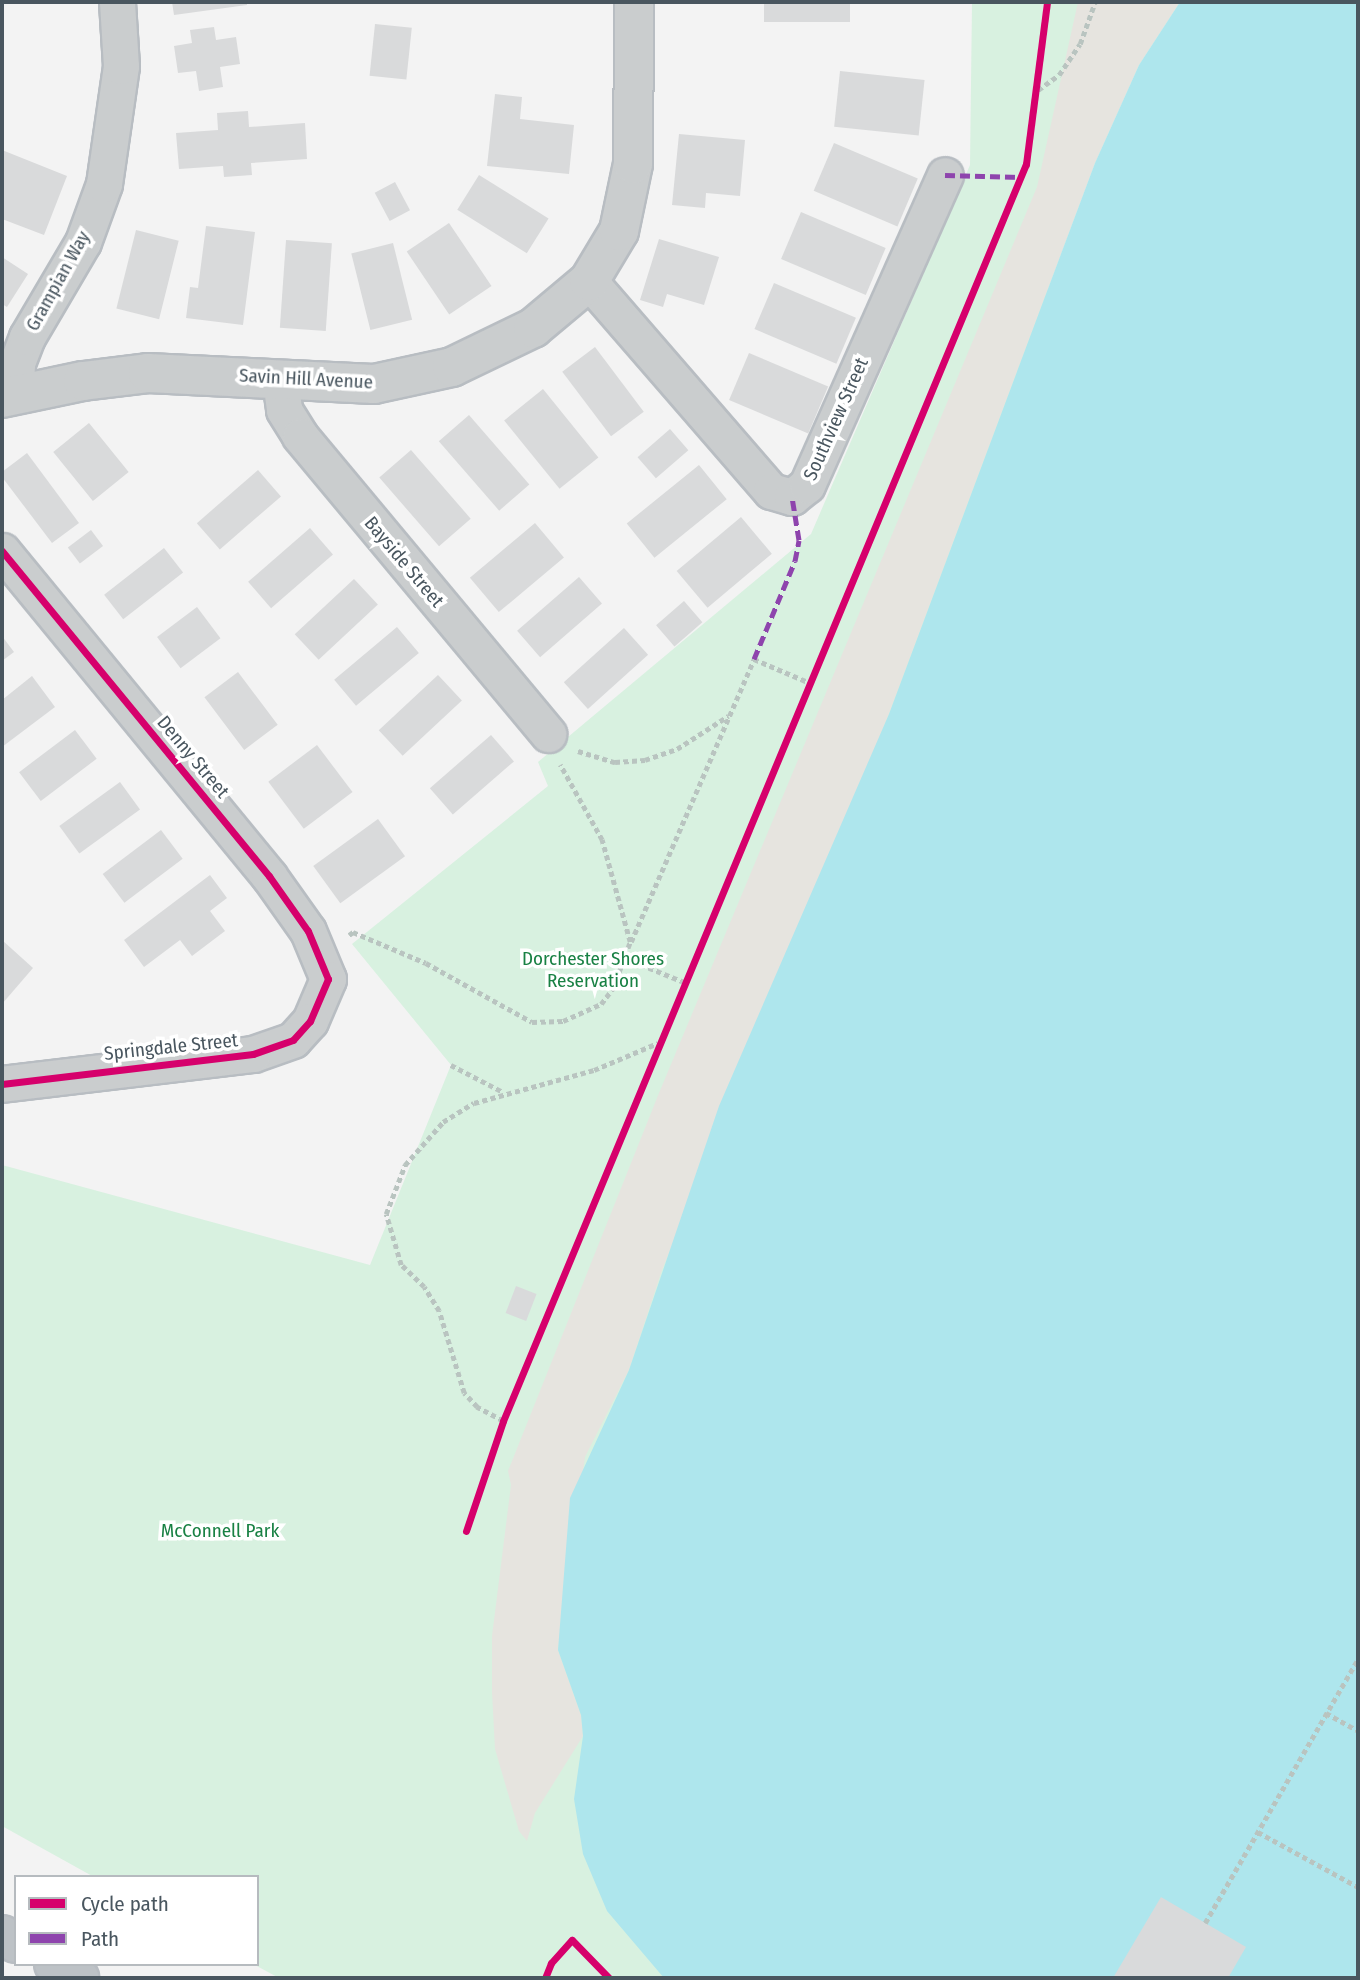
<!DOCTYPE html>
<html>
<head>
<meta charset="utf-8">
<style>
	body { margin:0 }
	#map { position:relative; width:1360px; height:1980px; overflow:hidden; background:#f3f3f3; font-family:"Fira Sans Condensed",sans-serif }
	div>[style] { position:absolute }
	[style*='--x'] { left:calc(var(--x)*1px); top:calc(var(--y)*1px); width:calc(var(--w)*1px); rotate:calc(var(--a)*1deg) }
	.green>* { inset:0; background:#d8f1e0 }
	.sand>* { inset:0; background:#e6e4df }
	.water>* { inset:0; background:#aee6ed }
	.building>* { inset:0; background:#d9dadb; transform-origin:0 0 }
	.path>* { height:4.5px; margin-top:-2.25px; transform-origin:0; background:repeating-linear-gradient(90deg,#b9c4c0 0 5px,transparent 0 8.5px) }
	.roads { filter:drop-shadow(2px 0 #b8bdc2) drop-shadow(-2px 0 #b8bdc2) drop-shadow(0 2px #b8bdc2) drop-shadow(0 -2px #b8bdc2) }
	.minor>* { height:35px; margin:-17.5px; padding:0 17.5px; transform-origin:17.5px; border-radius:17.5px; background:#cacdce }
	.tertiary>* { height:38px; margin:-19px; padding:0 19px; transform-origin:19px; border-radius:19px; background:#cacdce }
	.motorway>* { height:38px; margin:-19px; padding:0 19px; transform-origin:19px; border-radius:19px; background:#bdc2c6 }
	.quiet>* { height:5px; margin-top:-2.5px; transform-origin:0; background:repeating-linear-gradient(90deg,#8e44ad 0 10px,transparent 0 15px) }
	.cycleway>* { height:7px; margin:-3.5px; padding:0 3.5px; transform-origin:3.5px; border-radius:3.5px; background:#d6006c }
	span { translate:-50% -50%; white-space:nowrap; text-align:center; line-height:1.15; -webkit-text-stroke:7px #fff; paint-order:stroke }
	.street-label { font-size:19px; color:#49565f }
	.park-label { font-size:19px; color:#198144 }
	.frame { position:absolute; inset:0; border:4px solid #49565f; pointer-events:none }
	.legend { position:absolute; left:14px; top:1875px; width:245px; height:91px; box-sizing:border-box; background:#fff; border:2px solid #b6bbbf; margin:0; padding:9px 12px; list-style:none; font-size:21px; color:#49565f }
	.legend li { display:flex; align-items:center; gap:14px; height:35px }
	.legend b { width:35px; border:2px solid #b6bbbf }
</style>
</head>
<body>
<div id="map">
	<div class="green">
		<div style="clip-path:polygon(972px 2px,1180px 2px,1139px 65px,1095px 163px,1048px 289px,1358px 1978px,279px 1978px,253px 1964px,257px 1964px,257px 1877px,94px 1877px,2px 1826px,2px 1165px,370px 1265px,451px 1065px,352px 944px,548px 786px,538px 762px,811px 534px,970px 165px)"></div>
	</div>
	<div class="sand">
		<div style="clip-path:polygon(1078px 2px,1180px 2px,1139px 65px,1095px 163px,889px 714px,662px 1270px,629px 1370px,585px 1457px,558px 1650px,581px 1715px,583px 1736px,535px 1813px,527px 1841px,519px 1831px,495px 1749px,492px 1692px,492px 1636px,511px 1485px,508px 1471px,659px 1093px,1037px 187px)"></div>
	</div>
	<div class="water">
		<div style="clip-path:polygon(1180px 2px,1358px 2px,1358px 1978px,664px 1978px,607px 1911px,583px 1854px,574px 1799px,583px 1736px,581px 1715px,558px 1650px,570px 1498px,629px 1370px,719px 1106px,889px 714px,1095px 163px,1139px 65px)"></div>
	</div>
	<div class="building">
		<div style="clip-path:polygon(172px 2px,247px 2px,247px 5px,174px 15px)"></div>
		<div style="left:764px;top:2px;width:86px;height:20px"></div>
		<div style="left:375px;top:24px;width:37px;height:52px;rotate:6deg"></div>
		<div style="clip-path:polygon(214px 27px,216px 40px,236px 37px,240px 64px,220px 67px,223px 87px,199px 91px,196px 71px,178px 73px,174px 46px,192px 43px,190px 30px)"></div>
		<div style="left:840px;top:71px;width:85px;height:56px;rotate:6deg"></div>
		<div style="clip-path:polygon(495px 94px,522px 97px,520px 119px,574px 125px,569px 174px,487px 166px)"></div>
		<div style="clip-path:polygon(248px 111px,249px 127px,305px 123px,307px 159px,251px 163px,252px 175px,224px 177px,223px 166px,179px 169px,176px 133px,218px 130px,217px 113px)"></div>
		<div style="clip-path:polygon(679px 134px,745px 140px,740px 196px,706px 193px,705px 208px,672px 205px)"></div>
		<div style="left:834px;top:143px;width:91px;height:52px;rotate:23deg"></div>
		<div style="clip-path:polygon(2px 150px,67px 176px,44px 235px,2px 219px)"></div>
		<div style="left:479px;top:175px;width:82px;height:41px;rotate:32deg"></div>
		<div style="left:395px;top:182px;width:32px;height:23px;rotate:62deg"></div>
		<div style="left:801px;top:212px;width:92px;height:51px;rotate:23deg"></div>
		<div style="left:449px;top:223px;width:76px;height:51px;rotate:56deg"></div>
		<div style="clip-path:polygon(206px 226px,255px 232px,243px 325px,186px 318px,190px 287px,198px 288px)"></div>
		<div style="left:136px;top:230px;width:44px;height:81px;rotate:14deg"></div>
		<div style="clip-path:polygon(659px 239px,719px 257px,704px 305px,667px 294px,663px 307px,640px 300px)"></div>
		<div style="left:286px;top:240px;width:46px;height:88px;rotate:4deg"></div>
		<div style="left:393px;top:243px;width:79px;height:43px;rotate:76deg"></div>
		<div style="clip-path:polygon(2px 257px,28px 274px,7px 307px,2px 304px)"></div>
		<div style="left:774px;top:283px;width:89px;height:50px;rotate:23deg"></div>
		<div style="left:595px;top:347px;width:81px;height:41px;rotate:53deg"></div>
		<div style="left:749px;top:353px;width:86px;height:51px;rotate:23deg"></div>
		<div style="left:543px;top:389px;width:88px;height:50px;rotate:51deg"></div>
		<div style="left:469px;top:415px;width:92px;height:40px;rotate:49deg"></div>
		<div style="left:89px;top:423px;width:63px;height:46px;rotate:51deg"></div>
		<div style="left:670px;top:429px;width:28px;height:43px;rotate:49deg"></div>
		<div style="left:411px;top:450px;width:91px;height:42px;rotate:49deg"></div>
		<div style="clip-path:polygon(27px 453px,79px 523px,52px 543px,2px 477px,2px 472px)"></div>
		<div style="left:699px;top:465px;width:44px;height:93px;rotate:51deg"></div>
		<div style="left:258px;top:470px;width:35px;height:81px;rotate:49deg"></div>
		<div style="left:741px;top:517px;width:48px;height:84px;rotate:50deg"></div>
		<div style="left:535px;top:523px;width:45px;height:85px;rotate:50deg"></div>
		<div style="left:310px;top:528px;width:35px;height:82px;rotate:49deg"></div>
		<div style="left:91px;top:530px;width:20px;height:29px;rotate:53deg"></div>
		<div style="left:164px;top:548px;width:31px;height:76px;rotate:52deg"></div>
		<div style="left:579px;top:577px;width:35px;height:82px;rotate:49deg"></div>
		<div style="left:354px;top:579px;width:35px;height:81px;rotate:47deg"></div>
		<div style="left:684px;top:601px;width:28px;height:37px;rotate:49deg"></div>
		<div style="left:197px;top:607px;width:39px;height:50px;rotate:53deg"></div>
		<div style="left:397px;top:627px;width:34px;height:82px;rotate:50deg"></div>
		<div style="left:624px;top:628px;width:36px;height:81px;rotate:48deg"></div>
		<div style="clip-path:polygon(2px 636px,14px 652px,2px 661px)"></div>
		<div style="left:238px;top:672px;width:66px;height:42px;rotate:53deg"></div>
		<div style="left:438px;top:675px;width:35px;height:81px;rotate:47deg"></div>
		<div style="clip-path:polygon(32px 676px,55px 707px,2px 747px,2px 700px)"></div>
		<div style="left:75px;top:730px;width:36px;height:70px;rotate:53deg"></div>
		<div style="left:491px;top:735px;width:35px;height:81px;rotate:49deg"></div>
		<div style="left:317px;top:745px;width:59px;height:61px;rotate:53deg"></div>
		<div style="left:120px;top:782px;width:34px;height:75px;rotate:54deg"></div>
		<div style="left:378px;top:819px;width:46px;height:80px;rotate:54deg"></div>
		<div style="left:161px;top:830px;width:36px;height:73px;rotate:53deg"></div>
		<div style="clip-path:polygon(210px 875px,227px 898px,210px 911px,225px 931px,192px 956px,180px 940px,144px 967px,124px 940px)"></div>
		<div style="clip-path:polygon(2px 940px,33px 968px,2px 1004px)"></div>
		<div style="left:516px;top:1286px;width:22px;height:29px;rotate:21deg"></div>
		<div style="clip-path:polygon(1161px 1897px,1246px 1947px,1228px 1978px,1113px 1978px)"></div>
	</div>
	<div class="path">
		<div style="--x:1038;--y:90;--w:26;--a:-36"></div>
		<div style="--x:1059;--y:75;--w:37;--a:-56"></div>
		<div style="--x:1080;--y:44;--w:45;--a:-70.3"></div>
		<div style="--x:578;--y:751;--w:39;--a:17"></div>
		<div style="--x:615;--y:762;--w:30;--a:-4"></div>
		<div style="--x:645;--y:760;--w:34;--a:-19"></div>
		<div style="--x:677;--y:749;--w:61;--a:-32.9"></div>
		<div style="--x:349;--y:935;--w:5;--a:-37"></div>
		<div style="--x:353;--y:932;--w:79;--a:23"></div>
		<div style="--x:426;--y:963;--w:121;--a:29.1"></div>
		<div style="--x:532;--y:1022;--w:31;--a:-2"></div>
		<div style="--x:563;--y:1021;--w:42;--a:-24.1"></div>
		<div style="--x:601;--y:1004;--w:20;--a:-53"></div>
		<div style="--x:613;--y:988;--w:49;--a:-69.7"></div>
		<div style="--x:630;--y:942;--w:106;--a:-105.4"></div>
		<div style="--x:602;--y:840;--w:86;--a:-119.2"></div>
		<div style="--x:631;--y:942;--w:309;--a:-66.5"></div>
		<div style="--x:754;--y:659;--w:59;--a:23.1"></div>
		<div style="--x:625;--y:958;--w:64;--a:22.1"></div>
		<div style="--x:451;--y:1065;--w:59;--a:27.4"></div>
		<div style="--x:503;--y:1421;--w:30;--a:-152"></div>
		<div style="--x:477;--y:1407;--w:19;--a:-133"></div>
		<div style="--x:464;--y:1393;--w:86;--a:-107"></div>
		<div style="--x:439;--y:1311;--w:28;--a:-122"></div>
		<div style="--x:424;--y:1287;--w:32;--a:-136"></div>
		<div style="--x:401;--y:1265;--w:53;--a:-106.4"></div>
		<div style="--x:386;--y:1214;--w:53;--a:-68.8"></div>
		<div style="--x:405;--y:1165;--w:57;--a:-48.5"></div>
		<div style="--x:443;--y:1122;--w:36;--a:-32"></div>
		<div style="--x:474;--y:1103;--w:124;--a:-15.4"></div>
		<div style="--x:594;--y:1070;--w:69;--a:-22.9"></div>
		<div style="--x:1326;--y:1713;--w:37;--a:29"></div>
		<div style="--x:1258;--y:1832;--w:114;--a:28.8"></div>
		<div style="--x:1205;--y:1923;--w:305;--a:-59.9"></div>
	</div>
	<div class="roads">
		<div class="minor">
			<div style="--x:589;--y:281;--w:278;--a:49.1"></div>
			<div style="--x:771;--y:491;--w:22;--a:16"></div>
			<div style="--x:792;--y:497;--w:19;--a:-39"></div>
			<div style="--x:807;--y:485;--w:339;--a:-66"></div>
			<div style="--x:280;--y:380;--w:30;--a:82"></div>
			<div style="--x:284;--y:410;--w:31;--a:58"></div>
			<div style="--x:300;--y:436;--w:388;--a:50.2"></div>
			<div style="--x:15;--y:394;--w:31;--a:-86"></div>
			<div style="--x:17;--y:363;--w:28;--a:-69"></div>
			<div style="--x:27;--y:337;--w:110;--a:-59.5"></div>
			<div style="--x:83;--y:242;--w:62;--a:-70.1"></div>
			<div style="--x:104;--y:184;--w:119;--a:-81.8"></div>
			<div style="--x:121;--y:66;--w:64;--a:-93.6"></div>
			<div style="--x:2;--y:551;--w:421;--a:50.6"></div>
			<div style="--x:269;--y:876;--w:67;--a:54.7"></div>
			<div style="--x:308;--y:931;--w:52;--a:67.4"></div>
			<div style="--x:328;--y:979;--w:46;--a:113.2"></div>
			<div style="--x:310;--y:1021;--w:25;--a:132"></div>
			<div style="--x:293;--y:1040;--w:42;--a:160.7"></div>
			<div style="--x:253;--y:1054;--w:253;--a:173.2"></div>
		</div>
		<div class="tertiary">
			<div style="--x:2;--y:398;--w:83;--a:-11.9"></div>
			<div style="--x:83;--y:381;--w:65;--a:-7"></div>
			<div style="--x:148;--y:373;--w:226;--a:2.8"></div>
			<div style="--x:374;--y:384;--w:80;--a:-12.3"></div>
			<div style="--x:452;--y:367;--w:90;--a:-25.7"></div>
			<div style="--x:533;--y:328;--w:73;--a:-40"></div>
			<div style="--x:589;--y:281;--w:58;--a:-59"></div>
			<div style="--x:619;--y:231;--w:68;--a:-78.2"></div>
			<div style="--x:633;--y:164;--w:162;--a:-89.6"></div>
		</div>
		<div class="motorway">
			<div style="--x:2;--y:1935;--w:16;--a:30"></div>
			<div style="--x:54;--y:1964;--w:29;--a:29"></div>
		</div>
	</div>
	<div class="quiet">
		<div style="--x:945;--y:175;--w:76;--a:1.5"></div>
		<div style="--x:754;--y:659;--w:106;--a:-67.3"></div>
		<div style="--x:795;--y:561;--w:21;--a:-79"></div>
		<div style="--x:799;--y:540;--w:44;--a:-99.2"></div>
	</div>
	<div class="cycleway">
		<div style="--x:2;--y:551;--w:421;--a:50.6"></div>
		<div style="--x:269;--y:876;--w:67;--a:54.7"></div>
		<div style="--x:308;--y:931;--w:52;--a:67.4"></div>
		<div style="--x:328;--y:979;--w:46;--a:113.2"></div>
		<div style="--x:310;--y:1021;--w:25;--a:132"></div>
		<div style="--x:293;--y:1040;--w:42;--a:160.7"></div>
		<div style="--x:253;--y:1054;--w:253;--a:173.2"></div>
		<div style="--x:466;--y:1531;--w:116;--a:-71.4"></div>
		<div style="--x:503;--y:1421;--w:1361;--a:-67.41"></div>
		<div style="--x:1026;--y:164;--w:163;--a:-82.6"></div>
		<div style="--x:545;--y:1978;--w:16;--a:-68"></div>
		<div style="--x:551;--y:1963;--w:31;--a:-48"></div>
		<div style="--x:572;--y:1940;--w:53;--a:45.8"></div>
	</div>
	<div class="street-label">
		<span style="left:58px;top:281px;rotate:-61deg">Grampian Way</span>
		<span style="left:306px;top:379px;rotate:3deg">Savin Hill Avenue</span>
		<span style="left:836px;top:419px;rotate:-66deg">Southview Street</span>
		<span style="left:404px;top:562px;rotate:50deg">Bayside Street</span>
		<span style="left:193px;top:757px;rotate:50deg">Denny Street</span>
		<span style="left:171px;top:1047px;rotate:-6deg">Springdale Street</span>
	</div>
	<div class="park-label">
		<span style="left:593px;top:970px">Dorchester Shores<br>Reservation</span>
		<span style="left:220px;top:1531px">McConnell Park</span>
	</div>
	<div class="frame"></div>
	<ul class="legend">
	<li><b style="height:9px;background:#d6006c"></b>Cycle path</li>
	<li><b style="height:9px;background:#8e44ad"></b>Path</li>
	</ul>
</div>
</body>
</html>
